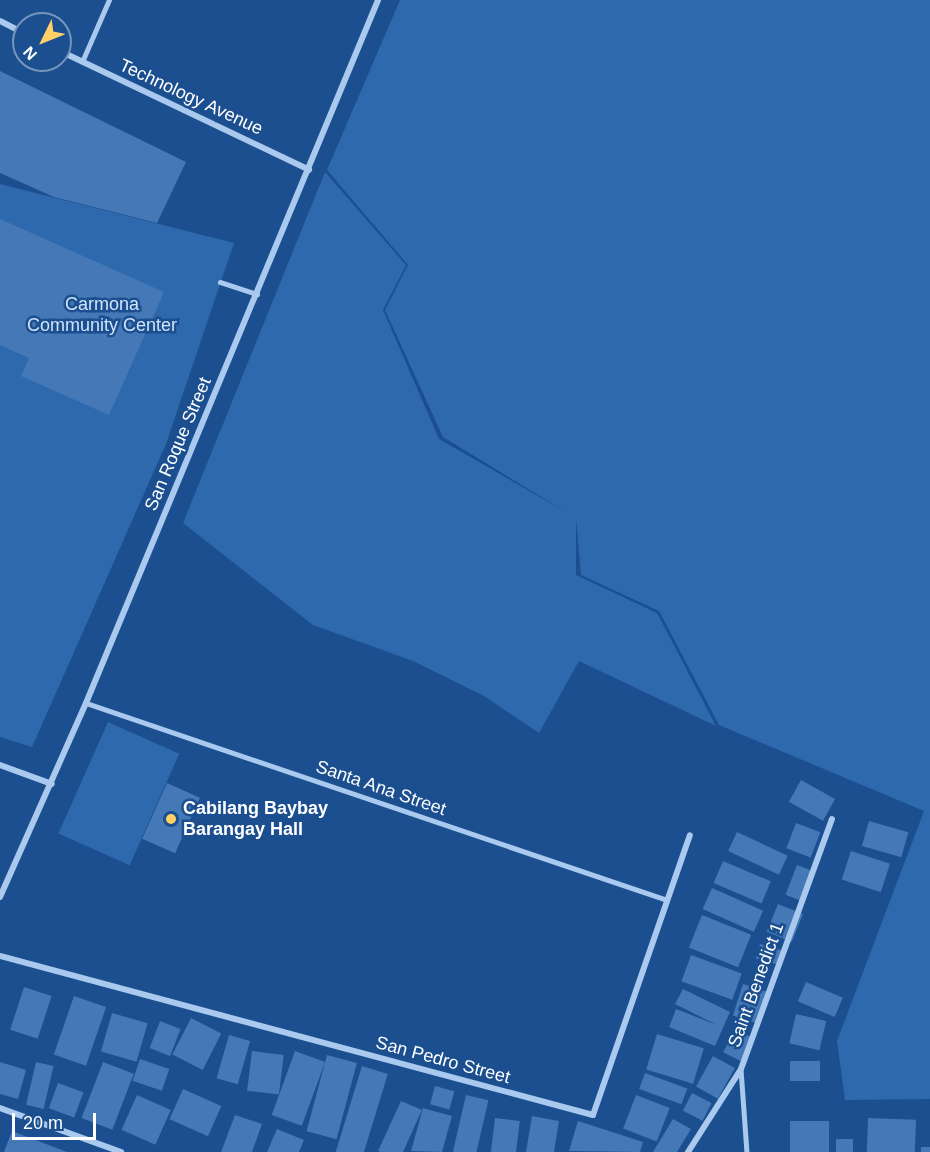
<!DOCTYPE html>
<html>
<head>
<meta charset="utf-8">
<style>
	body { margin:0 }
	#map { position:relative; width:930px; height:1152px; overflow:hidden; background:#1b4f8f; font-family:Helvetica,sans-serif }
	div>[style] { position:absolute }
	[style*='--x'] { left:calc(var(--x)*1px); top:calc(var(--y)*1px); width:calc(var(--w)*1px); rotate:calc(var(--a)*1deg) }
	.green>* { inset:0; background:#2e69ad; transform-origin:0 0 }
	.building>* { inset:0; background:#4478b7; transform-origin:0 0 }
	.lane>* { height:4.5px; margin:-2.25px; padding:0 2.25px; transform-origin:2.25px; border-radius:2.25px; background:#a9c9ee }
	.street>* { height:6px; margin:-3px; padding:0 3px; transform-origin:3px; border-radius:3px; background:#a9c9ee }
	.dots>* { width:16px; height:16px; translate:-50% -50%; box-sizing:border-box; border:3px solid #1b4f8f; border-radius:50% }
	span { translate:-50% -50%; white-space:nowrap; text-align:center; line-height:1.15; -webkit-text-stroke:5px #1b4f8f; paint-order:stroke }
	.street-label { font-size:18px; color:#fff }
	.park-label { font-size:18px; color:#cfe3fa }
	.poi-label { font-size:18px; color:#fff; font-weight:700 }
	.left { translate:0 -50%; text-align:left }
	.north { position:absolute; left:12px; top:12px; width:60px; height:60px; box-sizing:border-box; background:#1b4f8f; border:2px solid #7695bc; border-radius:50%; rotate:227deg; font-size:16px; font-weight:700; line-height:24px; text-align:center; color:#fff }
	.north::after { content:''; display:block; margin:auto; width:21px; height:27px; background:#ffd166; clip-path:polygon(50% 0,100% 100%,50% 72%,0 100%) }
	.scale { position:absolute; left:12px; top:1113px; width:84px; height:27px; box-sizing:border-box; border:3px solid #fff; border-top:0; padding-left:8px; font-size:18px; line-height:21px; white-space:nowrap; color:#fff; -webkit-text-stroke:4px #1b4f8f; paint-order:stroke }
</style>
</head>
<body>
<div id="map">
	<div class="green">
		<div style="clip-path:polygon(400px 0,930px 0,930px 1099px,845px 1100px,837px 1041px,924px 811px,719px 725px,659px 611px,581px 575px,576px 518px,576px 575px,657px 613px,716px 726px,579px 661px,539px 733px,484px 696px,413px 661px,313px 625px,183px 523px,325px 172px,406px 265px,383px 310px,439px 439px,566px 512px,443px 437px,385px 310px,408px 265px,327px 170px)"></div>
		<div style="clip-path:polygon(0 184px,234px 243px,166px 444px,32px 747px,0 737px)"></div>
		<div style="left:108px;top:722px;width:78px;height:122px;rotate:24deg"></div>
	</div>
	<div class="building">
		<div style="clip-path:polygon(0 71px,186px 162px,157px 223px,54px 197px,0 173px)"></div>
		<div style="clip-path:polygon(0 219px,164px 292px,109px 415px,21px 376px,29px 358px,0 345px)"></div>
		<div style="left:801px;top:780px;width:39px;height:25px;rotate:29deg"></div>
		<div style="left:167px;top:783px;width:36px;height:61px;rotate:24deg"></div>
		<div style="left:869px;top:821px;width:41px;height:26px;rotate:16deg"></div>
		<div style="left:796px;top:823px;width:26px;height:27px;rotate:21deg"></div>
		<div style="left:737px;top:832px;width:56px;height:21px;rotate:25deg"></div>
		<div style="left:851px;top:851px;width:41px;height:30px;rotate:18deg"></div>
		<div style="left:723px;top:861px;width:52px;height:24px;rotate:23deg"></div>
		<div style="left:797px;top:865px;width:17px;height:32px;rotate:21deg"></div>
		<div style="left:712px;top:888px;width:56px;height:23px;rotate:24deg"></div>
		<div style="left:778px;top:904px;width:27px;height:30px;rotate:22deg"></div>
		<div style="left:702px;top:915px;width:53px;height:35px;rotate:22deg"></div>
		<div style="left:760px;top:944px;width:26px;height:15px;rotate:16deg"></div>
		<div style="left:691px;top:955px;width:54px;height:28px;rotate:20deg"></div>
		<div style="left:806px;top:982px;width:40px;height:21px;rotate:23deg"></div>
		<div style="left:743px;top:984px;width:26px;height:33px;rotate:18deg"></div>
		<div style="left:24px;top:987px;width:29px;height:45px;rotate:18deg"></div>
		<div style="clip-path:polygon(683px 989px,730px 1012px,715px 1046px,669px 1027px,676px 1009px,717px 1025px,675px 1004px)"></div>
		<div style="left:74px;top:996px;width:34px;height:62px;rotate:19deg"></div>
		<div style="left:112px;top:1013px;width:37px;height:40px;rotate:16deg"></div>
		<div style="left:796px;top:1014px;width:31px;height:30px;rotate:13deg"></div>
		<div style="left:191px;top:1018px;width:34px;height:41px;rotate:27deg"></div>
		<div style="left:160px;top:1021px;width:22px;height:29px;rotate:21deg"></div>
		<div style="left:735px;top:1029px;width:20px;height:26px;rotate:27deg"></div>
		<div style="left:657px;top:1034px;width:49px;height:37px;rotate:17deg"></div>
		<div style="left:229px;top:1035px;width:22px;height:45px;rotate:16deg"></div>
		<div style="left:252px;top:1051px;width:32px;height:40px;rotate:7deg"></div>
		<div style="left:295px;top:1051px;width:32px;height:68px;rotate:20deg"></div>
		<div style="left:327px;top:1055px;width:31px;height:79px;rotate:15deg"></div>
		<div style="left:713px;top:1056px;width:25px;height:35px;rotate:29deg"></div>
		<div style="left:140px;top:1059px;width:31px;height:23px;rotate:19deg"></div>
		<div style="left:790px;top:1061px;width:30px;height:20px"></div>
		<div style="clip-path:polygon(0 1062px,26px 1070px,18px 1099px,0 1094px)"></div>
		<div style="left:36px;top:1062px;width:18px;height:44px;rotate:13deg"></div>
		<div style="left:103px;top:1062px;width:33px;height:60px;rotate:21deg"></div>
		<div style="left:362px;top:1066px;width:27px;height:90px;rotate:17deg"></div>
		<div style="left:645px;top:1073px;width:45px;height:17px;rotate:20deg"></div>
		<div style="left:58px;top:1083px;width:27px;height:27px;rotate:20deg"></div>
		<div style="left:435px;top:1086px;width:20px;height:19px;rotate:15deg"></div>
		<div style="left:183px;top:1089px;width:42px;height:33px;rotate:24deg"></div>
		<div style="left:692px;top:1093px;width:22px;height:20px;rotate:27deg"></div>
		<div style="left:137px;top:1095px;width:37px;height:38px;rotate:24deg"></div>
		<div style="left:466px;top:1095px;width:23px;height:58px;rotate:13deg"></div>
		<div style="left:636px;top:1095px;width:36px;height:36px;rotate:21deg"></div>
		<div style="clip-path:polygon(401px 1101px,422px 1110px,403px 1152px,381px 1152px,378px 1151px)"></div>
		<div style="clip-path:polygon(423px 1108px,452px 1116px,442px 1152px,411px 1151px)"></div>
		<div style="clip-path:polygon(235px 1115px,262px 1124px,252px 1152px,221px 1152px)"></div>
		<div style="clip-path:polygon(532px 1116px,559px 1121px,554px 1152px,526px 1152px)"></div>
		<div style="left:495px;top:1118px;width:25px;height:34px;rotate:7deg"></div>
		<div style="left:868px;top:1118px;width:48px;height:34px;rotate:2deg"></div>
		<div style="clip-path:polygon(673px 1119px,691px 1129px,677px 1152px,653px 1152px)"></div>
		<div style="clip-path:polygon(578px 1121px,643px 1142px,640px 1152px,569px 1151px)"></div>
		<div style="left:790px;top:1121px;width:39px;height:31px"></div>
		<div style="clip-path:polygon(277px 1129px,304px 1140px,299px 1152px,267px 1152px)"></div>
		<div style="clip-path:polygon(12px 1131px,67px 1152px,4px 1152px)"></div>
		<div style="left:836px;top:1139px;width:17px;height:13px"></div>
		<div style="left:921px;top:1147px;width:9px;height:5px"></div>
	</div>
	<div class="lane">
		<div style="--x:82;--y:62;--w:68;--a:-66.5"></div>
		<div style="--x:220;--y:282;--w:39;--a:18"></div>
		<div style="--x:86;--y:703;--w:613;--a:18.73"></div>
		<div style="--x:741;--y:1069;--w:83;--a:85.9"></div>
	</div>
	<div class="street">
		<div style="--x:0;--y:21;--w:27;--a:27"></div>
		<div style="--x:60;--y:51;--w:276;--a:25.5"></div>
		<div style="--x:0;--y:765;--w:55;--a:20.1"></div>
		<div style="--x:0;--y:897;--w:212;--a:-66.1"></div>
		<div style="--x:86;--y:703;--w:761;--a:-67.44"></div>
		<div style="--x:0;--y:956;--w:614;--a:15.01"></div>
		<div style="--x:593;--y:1115;--w:296;--a:-70.9"></div>
		<div style="--x:0;--y:1108;--w:129;--a:20"></div>
		<div style="--x:688;--y:1152;--w:98;--a:-57.4"></div>
		<div style="--x:741;--y:1069;--w:266;--a:-70"></div>
	</div>
	<div class="dots">
		<div style="left:171px;top:819px;background:#ffd166"></div>
	</div>
	<div class="street-label">
		<span style="left:191px;top:97px;rotate:25deg">Technology Avenue</span>
		<span style="left:178px;top:444px;rotate:-67deg">San Roque Street</span>
		<span style="left:381px;top:788px;rotate:19deg">Santa Ana Street</span>
		<span style="left:756px;top:985px;rotate:-70deg">Saint Benedict 1</span>
		<span style="left:443px;top:1060px;rotate:15deg">San Pedro Street</span>
	</div>
	<div class="park-label">
		<span style="left:102px;top:315px">Carmona<br>Community Center</span>
	</div>
	<div class="poi-label">
		<span class="left" style="left:183px;top:819px">Cabilang Baybay<br>Barangay Hall</span>
	</div>
	<div class="north">N</div>
	<div class="scale">20 m</div>
</div>
</body>
</html>
